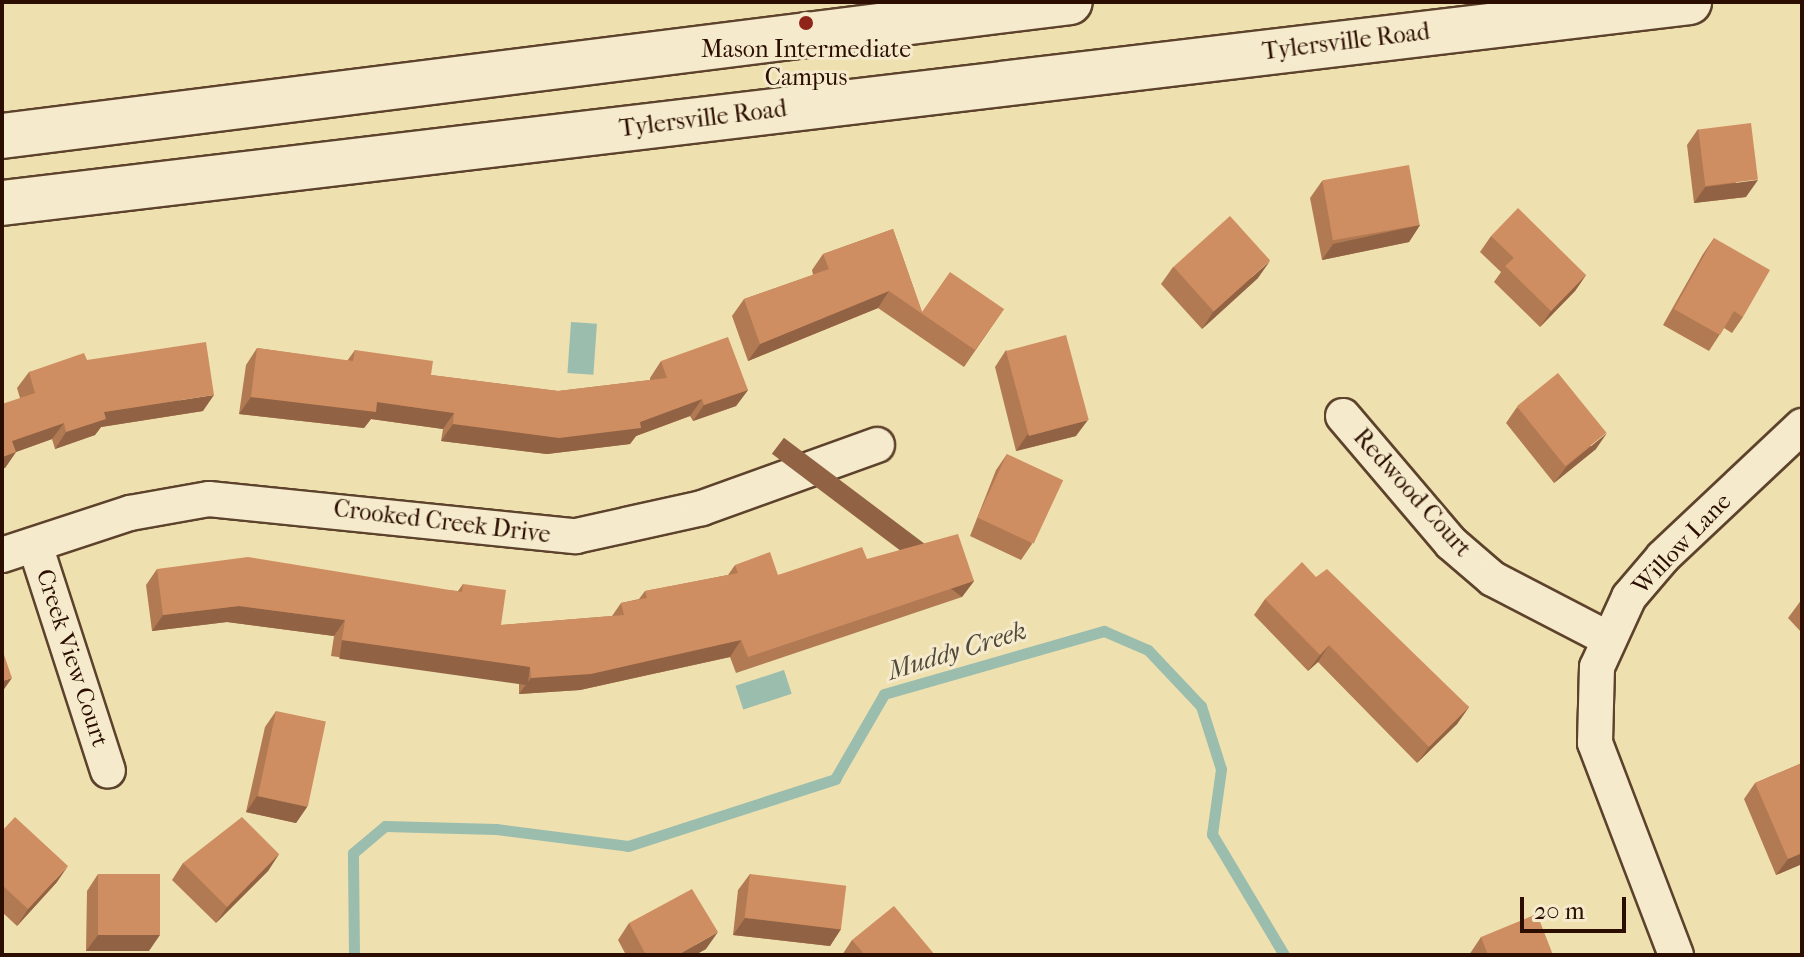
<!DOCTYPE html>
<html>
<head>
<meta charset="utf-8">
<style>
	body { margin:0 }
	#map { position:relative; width:1804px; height:957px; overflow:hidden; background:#efe0b0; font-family:"IM FELL French Canon",serif }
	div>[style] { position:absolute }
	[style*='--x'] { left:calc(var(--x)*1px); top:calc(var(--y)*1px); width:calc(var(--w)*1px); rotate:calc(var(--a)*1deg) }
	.water>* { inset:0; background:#9abdae; transform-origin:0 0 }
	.stream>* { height:11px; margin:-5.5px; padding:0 5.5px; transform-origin:5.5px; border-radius:5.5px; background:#9abdae }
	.roads { filter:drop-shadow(2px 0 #5d422c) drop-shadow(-2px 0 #5d422c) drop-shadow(0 2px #5d422c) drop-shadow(0 -2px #5d422c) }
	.minor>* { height:34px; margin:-17px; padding:0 17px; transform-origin:17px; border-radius:17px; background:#f5ebcc }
	.secondary>* { height:44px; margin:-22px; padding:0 22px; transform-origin:22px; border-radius:22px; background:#f5ebcc }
	.wall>* { inset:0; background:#b27a53 }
	.shaded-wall>* { inset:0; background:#916344; transform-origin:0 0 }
	.building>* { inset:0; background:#cf8e61; transform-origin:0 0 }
	.dots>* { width:22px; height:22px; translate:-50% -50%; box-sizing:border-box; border:4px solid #f5ebcc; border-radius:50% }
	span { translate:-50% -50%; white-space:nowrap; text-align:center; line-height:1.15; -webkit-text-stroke:6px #f5ebcc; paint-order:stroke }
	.street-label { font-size:24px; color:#2c0e00 }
	.poi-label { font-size:24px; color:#2c0e00 }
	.water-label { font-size:26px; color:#524b3d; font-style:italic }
	.frame { position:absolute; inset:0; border:4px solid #2c0e00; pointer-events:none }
	.scale { position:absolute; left:1520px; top:897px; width:106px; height:36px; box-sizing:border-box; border:4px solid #2c0e00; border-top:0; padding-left:10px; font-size:24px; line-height:28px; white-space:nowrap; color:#2c0e00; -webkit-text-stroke:6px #f5ebcc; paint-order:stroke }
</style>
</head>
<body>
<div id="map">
	<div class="water">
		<div style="left:571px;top:322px;width:26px;height:51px;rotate:4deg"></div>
		<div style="left:784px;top:670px;width:25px;height:51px;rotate:72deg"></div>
	</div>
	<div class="stream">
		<div style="--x:354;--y:955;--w:102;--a:-90.6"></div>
		<div style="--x:353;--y:853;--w:42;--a:-40.2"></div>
		<div style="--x:385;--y:826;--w:111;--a:1.5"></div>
		<div style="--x:496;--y:829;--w:133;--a:7.3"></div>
		<div style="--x:628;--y:846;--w:218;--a:-17.9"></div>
		<div style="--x:835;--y:779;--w:98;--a:-60"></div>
		<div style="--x:884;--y:694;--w:229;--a:-16"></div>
		<div style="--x:1104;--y:631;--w:48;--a:23.4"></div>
		<div style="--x:1148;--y:650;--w:77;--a:46.6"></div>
		<div style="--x:1201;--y:706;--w:66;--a:72.4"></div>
		<div style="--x:1221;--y:769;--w:66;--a:97.9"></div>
		<div style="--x:1212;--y:834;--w:141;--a:59.2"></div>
	</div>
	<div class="roads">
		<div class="minor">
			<div style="--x:1343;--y:416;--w:167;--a:49.6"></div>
			<div style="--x:1451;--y:543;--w:55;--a:40.6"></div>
			<div style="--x:1493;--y:579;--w:128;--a:27.4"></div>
			<div style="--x:35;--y:545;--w:237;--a:72.1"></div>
			<div style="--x:2;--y:555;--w:135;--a:-18.2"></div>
			<div style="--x:130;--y:513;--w:80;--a:-10"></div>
			<div style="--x:209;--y:499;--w:369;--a:5.8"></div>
			<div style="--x:576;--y:536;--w:129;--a:-12.5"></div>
			<div style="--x:702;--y:508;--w:186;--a:-19.8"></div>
			<div style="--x:1676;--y:955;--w:227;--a:-110.9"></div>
			<div style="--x:1595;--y:743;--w:76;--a:-88.5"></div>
			<div style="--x:1597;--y:667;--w:77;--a:-65.4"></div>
			<div style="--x:1629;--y:597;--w:52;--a:-49.6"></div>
			<div style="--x:1663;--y:557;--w:191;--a:-43.3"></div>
		</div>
		<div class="secondary">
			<div style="--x:2;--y:136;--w:1076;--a:-7.15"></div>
			<div style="--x:2;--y:203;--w:1699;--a:-6.79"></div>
		</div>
	</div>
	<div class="wall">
		<div style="clip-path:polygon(1698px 129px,1746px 197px,1694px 203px,1687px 145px)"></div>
		<div style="clip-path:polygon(1322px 181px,1420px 225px,1409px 242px,1322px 260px,1310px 198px)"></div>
		<div style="clip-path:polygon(893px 229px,922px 312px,1004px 309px,964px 367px,878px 308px,748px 361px,732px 316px,744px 299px,813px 275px,812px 270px,823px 254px)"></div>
		<div style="clip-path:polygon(1491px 236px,1586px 275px,1575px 291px,1540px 327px,1494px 282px,1501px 272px,1480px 252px)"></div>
		<div style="clip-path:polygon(1714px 238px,1743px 317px,1732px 333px,1724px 328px,1709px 351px,1663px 325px,1703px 254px)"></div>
		<div style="clip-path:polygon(1173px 267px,1258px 278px,1202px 329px,1161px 284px)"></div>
		<div style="clip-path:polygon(257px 348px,347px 361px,355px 350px,431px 375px,558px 391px,650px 380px,650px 378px,661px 361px,748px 390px,736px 406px,693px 421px,690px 416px,636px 436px,630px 444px,547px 454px,441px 441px,443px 429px,371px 419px,364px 428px,239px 414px,246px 365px)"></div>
		<div style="clip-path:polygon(1006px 350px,1076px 436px,1016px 451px,995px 367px)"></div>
		<div style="clip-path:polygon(87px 360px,203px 411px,101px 427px,95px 435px,55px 449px,52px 439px,16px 452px,5px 468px,20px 398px,17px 388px,29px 372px)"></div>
		<div style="clip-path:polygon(1517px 407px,1596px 449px,1554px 483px,1506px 423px)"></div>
		<div style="clip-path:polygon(1007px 454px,1032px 544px,1021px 560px,970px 536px,996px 470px)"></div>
		<div style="clip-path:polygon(867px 559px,974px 581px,962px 597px,736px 673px,730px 657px,580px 690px,519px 694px,519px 683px,331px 656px,334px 636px,227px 622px,152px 631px,146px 585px,157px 569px,458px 591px,463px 584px,501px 625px,612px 616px,621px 603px,639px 599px,645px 591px,728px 575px,735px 565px,778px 575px)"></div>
		<div style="clip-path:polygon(1316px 577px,1469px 707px,1457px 724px,1417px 763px,1318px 662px,1308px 671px,1254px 615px,1265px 599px)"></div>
		<div style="clip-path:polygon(1802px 599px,1802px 633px,1788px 618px)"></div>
		<div style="clip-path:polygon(276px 711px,307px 807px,296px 823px,246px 812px,265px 727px)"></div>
		<div style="clip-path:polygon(1802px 763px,1802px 864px,1776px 875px,1744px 799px,1755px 783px)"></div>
		<div style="clip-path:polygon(2px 831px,57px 882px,17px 926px,2px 912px)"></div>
		<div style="clip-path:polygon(279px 854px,268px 871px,216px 923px,172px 880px,183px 863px)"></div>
		<div style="clip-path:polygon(98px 874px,149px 951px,86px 951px,87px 891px)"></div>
		<div style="clip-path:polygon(750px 874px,841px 929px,830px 946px,733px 935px,738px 890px)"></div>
		<div style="clip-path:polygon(629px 923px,706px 949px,695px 955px,626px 955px,618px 940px)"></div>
		<div style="clip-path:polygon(1481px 937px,1553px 955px,1469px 955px)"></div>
		<div style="clip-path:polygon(852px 940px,935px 955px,842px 955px)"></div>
	</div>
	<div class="shaded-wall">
		<div style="clip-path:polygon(1758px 180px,1746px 197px,1694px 203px,1705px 187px)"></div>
		<div style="clip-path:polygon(1420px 225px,1409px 242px,1322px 260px,1333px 244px)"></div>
		<div style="clip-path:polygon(1270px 261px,1258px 278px,1202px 329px,1213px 312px)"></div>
		<div style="clip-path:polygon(1586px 275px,1575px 291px,1540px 327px,1551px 311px)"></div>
		<div style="clip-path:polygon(889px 291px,878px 308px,748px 361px,760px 344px)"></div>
		<div style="clip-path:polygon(748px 390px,736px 406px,693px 421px,704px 405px)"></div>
		<div style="clip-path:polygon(214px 395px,203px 411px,101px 427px,95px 435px,55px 449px,66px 432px,104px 412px)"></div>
		<div style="clip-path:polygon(251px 397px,377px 402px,454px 413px,443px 429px,371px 419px,364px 428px,239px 414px)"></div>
		<div style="clip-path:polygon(702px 399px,690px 416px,636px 436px,630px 444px,547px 454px,441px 441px,453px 424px,640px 422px)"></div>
		<div style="clip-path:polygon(1088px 420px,1076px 436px,1016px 451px,1028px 434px)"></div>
		<div style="clip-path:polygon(64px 423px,52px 439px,2px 457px,12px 441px)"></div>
		<div style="clip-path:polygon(1607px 433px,1596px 449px,1554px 483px,1566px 467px)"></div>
		<div style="clip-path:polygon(16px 452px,5px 468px,2px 469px,2px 457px)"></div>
		<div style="left:974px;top:581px;width:20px;height:238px;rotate:127deg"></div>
		<div style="clip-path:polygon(239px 606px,345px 620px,334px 636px,227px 622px,152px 631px,163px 615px)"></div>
		<div style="left:342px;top:640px;width:190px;height:19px;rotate:8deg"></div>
		<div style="clip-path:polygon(741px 640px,730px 657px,580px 690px,519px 694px,531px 678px)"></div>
		<div style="clip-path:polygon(1329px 645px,1318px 662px,1308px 671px,1320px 655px)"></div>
		<div style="clip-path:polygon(12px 678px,2px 692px,2px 681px)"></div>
		<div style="clip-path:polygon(1469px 707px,1457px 724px,1417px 763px,1429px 747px)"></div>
		<div style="clip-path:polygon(257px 796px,307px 807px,296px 823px,246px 812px)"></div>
		<div style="clip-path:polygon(1802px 853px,1802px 864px,1776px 875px,1788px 859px)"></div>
		<div style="clip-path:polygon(279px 854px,268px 871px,216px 923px,227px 907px)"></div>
		<div style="clip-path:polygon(68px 866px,57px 882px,17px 926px,28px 909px)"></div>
		<div style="clip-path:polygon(745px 918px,841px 929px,830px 946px,733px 935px)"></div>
		<div style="clip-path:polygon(718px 932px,706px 949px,695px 955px,678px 955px)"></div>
		<div style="clip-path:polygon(98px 935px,160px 935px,149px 951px,86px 951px)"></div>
	</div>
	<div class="building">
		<div style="left:1751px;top:123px;width:57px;height:53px;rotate:83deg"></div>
		<div style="left:1409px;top:165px;width:61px;height:88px;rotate:80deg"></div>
		<div style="clip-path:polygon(1518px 208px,1586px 275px,1551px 311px,1505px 266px,1514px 258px,1491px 236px)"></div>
		<div style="left:1230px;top:216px;width:60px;height:76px;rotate:48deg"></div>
		<div style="clip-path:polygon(893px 229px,922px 312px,950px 272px,1004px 309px,975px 350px,889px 291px,760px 344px,744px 299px,829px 269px,823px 254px)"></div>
		<div style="clip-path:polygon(1714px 238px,1770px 270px,1743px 317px,1734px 311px,1720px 335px,1674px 309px)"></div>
		<div style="left:1066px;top:335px;width:88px;height:62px;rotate:75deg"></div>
		<div style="clip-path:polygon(728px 337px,748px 390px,704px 405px,702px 399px,640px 422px,641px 428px,559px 438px,453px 424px,454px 413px,377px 402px,376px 412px,251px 397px,257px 348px,353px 361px,355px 350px,433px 361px,431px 375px,558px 391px,667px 378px,661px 361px)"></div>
		<div style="clip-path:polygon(206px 342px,214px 395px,104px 412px,106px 419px,66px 432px,64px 423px,12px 441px,16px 452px,2px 457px,2px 404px,35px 393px,29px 372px,84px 353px,87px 360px)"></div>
		<div style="left:1558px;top:373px;width:77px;height:53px;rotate:51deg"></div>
		<div style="left:1007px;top:454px;width:62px;height:70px;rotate:25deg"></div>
		<div style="clip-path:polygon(958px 534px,974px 581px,748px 657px,741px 640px,591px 674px,531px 678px,530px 667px,342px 640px,345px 620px,239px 606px,163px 615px,157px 569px,248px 557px,462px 592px,463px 584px,506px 590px,501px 625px,624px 615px,621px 603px,647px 598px,645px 591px,738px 573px,735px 565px,770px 552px,778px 575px,862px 547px,867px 559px)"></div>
		<div style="clip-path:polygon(1302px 562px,1316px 577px,1327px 569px,1469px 707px,1429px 747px,1329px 645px,1320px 655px,1265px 599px)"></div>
		<div style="clip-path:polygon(2px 649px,12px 678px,2px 681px)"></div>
		<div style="left:276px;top:711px;width:51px;height:87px;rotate:12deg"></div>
		<div style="clip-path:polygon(1802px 763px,1802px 853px,1788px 859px,1755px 783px)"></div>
		<div style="clip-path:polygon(15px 817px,68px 866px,28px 909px,2px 885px,2px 831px)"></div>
		<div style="clip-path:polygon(242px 817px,279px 854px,227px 907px,183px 863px)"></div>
		<div style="left:98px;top:874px;width:62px;height:61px"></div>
		<div style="left:750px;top:874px;width:97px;height:44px;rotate:7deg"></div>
		<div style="clip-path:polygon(692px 889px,718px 932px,678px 955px,646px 955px,629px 923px)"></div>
		<div style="clip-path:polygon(894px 906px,935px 955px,865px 955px,852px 940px)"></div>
		<div style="clip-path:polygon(1537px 914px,1553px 955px,1488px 955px,1481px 937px)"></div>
	</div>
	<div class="dots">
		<div style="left:806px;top:23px;background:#8f2418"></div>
	</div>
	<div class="street-label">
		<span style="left:1346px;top:42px;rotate:-7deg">Tylersville Road</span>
		<span style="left:703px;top:119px;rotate:-7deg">Tylersville Road</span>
		<span style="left:1412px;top:493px;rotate:48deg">Redwood Court</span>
		<span style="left:442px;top:522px;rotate:7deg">Crooked Creek Drive</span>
		<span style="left:1682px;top:544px;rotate:-46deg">Willow Lane</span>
		<span style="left:72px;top:658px;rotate:72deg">Creek View Court</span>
	</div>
	<div class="poi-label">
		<span style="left:806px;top:64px">Mason Intermediate<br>Campus</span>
	</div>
	<div class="water-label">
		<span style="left:957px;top:651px;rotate:-17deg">Muddy Creek</span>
	</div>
	<div class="frame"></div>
	<div class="scale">20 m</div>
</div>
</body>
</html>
